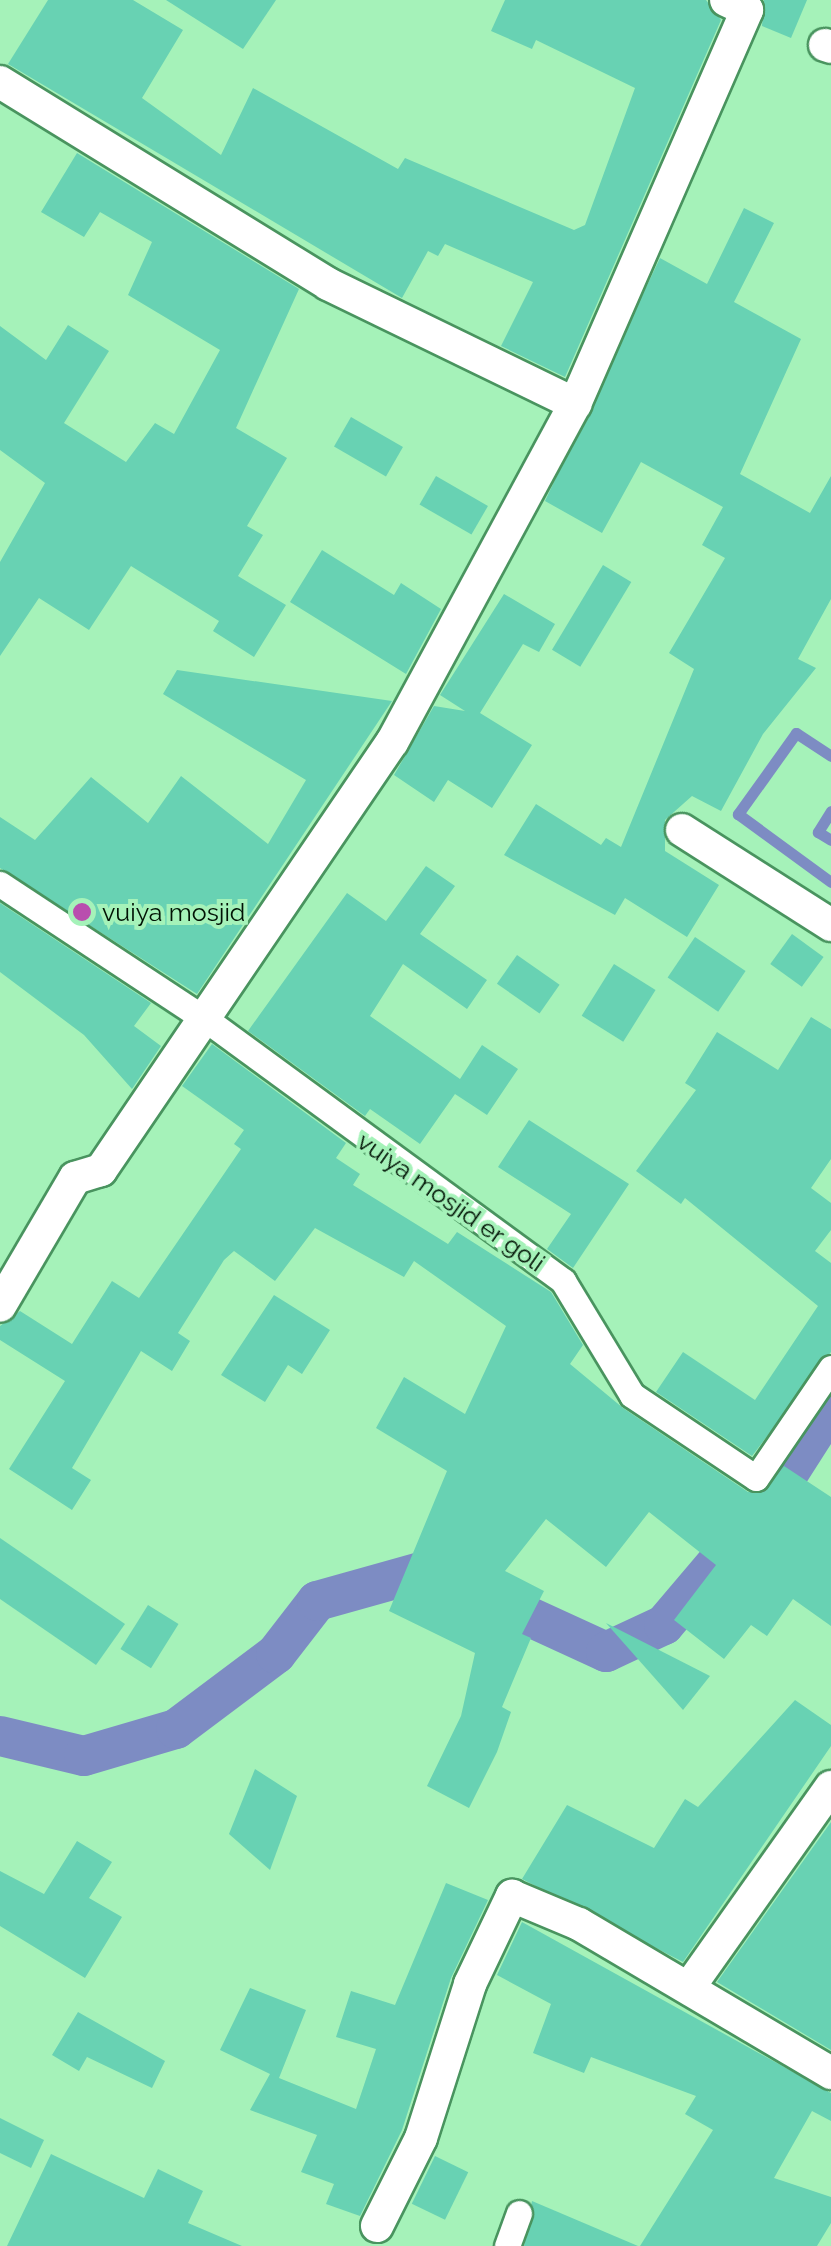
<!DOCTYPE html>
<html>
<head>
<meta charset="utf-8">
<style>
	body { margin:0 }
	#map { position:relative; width:831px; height:2246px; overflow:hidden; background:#a5f2b9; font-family:Raleway,sans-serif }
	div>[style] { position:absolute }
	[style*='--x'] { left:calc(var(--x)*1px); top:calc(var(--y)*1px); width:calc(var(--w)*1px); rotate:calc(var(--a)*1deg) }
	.stream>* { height:11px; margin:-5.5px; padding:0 5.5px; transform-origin:5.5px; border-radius:5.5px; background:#7d8cc3 }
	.canal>* { height:40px; margin:-20px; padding:0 20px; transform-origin:20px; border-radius:20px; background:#7d8cc3 }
	.building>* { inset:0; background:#68d2b3; transform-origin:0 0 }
	.roads { filter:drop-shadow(2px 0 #49945f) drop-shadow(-2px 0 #49945f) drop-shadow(0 2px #49945f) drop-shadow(0 -2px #49945f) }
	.pedestrian>* { height:25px; margin:-12.5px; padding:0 12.5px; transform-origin:12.5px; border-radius:12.5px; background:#fff }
	.minor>* { height:32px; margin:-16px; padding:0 16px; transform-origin:16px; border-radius:16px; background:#fff }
	.dots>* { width:28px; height:28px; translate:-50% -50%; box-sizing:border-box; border:5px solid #a5f2b9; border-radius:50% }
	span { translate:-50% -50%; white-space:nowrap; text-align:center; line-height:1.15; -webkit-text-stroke:8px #a5f2b9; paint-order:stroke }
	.poi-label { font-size:25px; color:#001204 }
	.left { translate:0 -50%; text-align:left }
	.street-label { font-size:25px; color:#001204 }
</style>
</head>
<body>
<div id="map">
	<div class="stream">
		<div style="--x:831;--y:756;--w:42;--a:-146.7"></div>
		<div style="--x:796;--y:733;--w:100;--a:125.6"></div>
		<div style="--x:738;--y:814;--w:115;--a:36.2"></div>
		<div style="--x:831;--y:811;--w:25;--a:122"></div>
		<div style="--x:818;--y:832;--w:15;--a:32"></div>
	</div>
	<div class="canal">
		<div style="--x:0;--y:1736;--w:86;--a:13.4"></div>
		<div style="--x:84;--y:1756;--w:96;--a:-16.4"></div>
		<div style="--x:176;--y:1729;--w:125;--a:-36.9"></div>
		<div style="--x:276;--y:1654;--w:67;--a:-52.3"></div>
		<div style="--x:317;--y:1601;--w:114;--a:-15.7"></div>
		<div style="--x:427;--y:1570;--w:197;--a:24.6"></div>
		<div style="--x:606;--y:1652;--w:64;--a:-25"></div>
		<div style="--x:664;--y:1625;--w:173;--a:-49.7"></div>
		<div style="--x:776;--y:1493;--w:102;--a:-57.4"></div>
	</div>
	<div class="building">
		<div style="clip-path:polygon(48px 0,133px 0,183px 30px,142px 98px,221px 155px,253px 88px,398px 169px,405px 158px,574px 230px,585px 225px,635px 88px,536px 40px,532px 49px,491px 31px,505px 0,706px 0,721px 20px,565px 377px,501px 346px,533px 282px,445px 244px,438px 256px,428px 251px,402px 298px,8px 64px)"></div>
		<div style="clip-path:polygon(166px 0,276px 0,243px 49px)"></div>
		<div style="clip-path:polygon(764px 0,807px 0,791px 38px,762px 26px)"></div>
		<div style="clip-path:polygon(77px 153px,299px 289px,236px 428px,287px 458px,247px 526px,263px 535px,238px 576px,286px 605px,254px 657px,213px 631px,219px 621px,131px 566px,89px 630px,39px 598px,0 656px,0 562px,45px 483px,0 450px,0 326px,46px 360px,68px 325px,109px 351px,64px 423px,126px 462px,155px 423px,174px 434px,220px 350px,128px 295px,152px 242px,100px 212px,84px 237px,41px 212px)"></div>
		<div style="clip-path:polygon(744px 208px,774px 223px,734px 302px,801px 339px,740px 474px,810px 513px,831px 476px,831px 599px,798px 659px,816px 668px,763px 734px,721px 811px,692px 796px,665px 820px,665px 851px,719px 885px,687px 937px,625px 898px,615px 915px,504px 855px,536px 804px,601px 845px,606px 838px,621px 847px,694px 669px,669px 653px,725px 558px,702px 545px,723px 507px,641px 462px,602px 533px,545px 501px,660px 258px,707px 284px)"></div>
		<div style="left:351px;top:417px;width:60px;height:34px;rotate:30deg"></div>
		<div style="left:436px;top:476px;width:60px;height:33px;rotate:30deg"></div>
		<div style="clip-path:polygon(322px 550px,394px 595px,401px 583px,441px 609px,406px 674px,290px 602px)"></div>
		<div style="left:603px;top:565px;width:33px;height:99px;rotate:31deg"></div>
		<div style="clip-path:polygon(504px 594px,555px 624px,539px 652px,523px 644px,480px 713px,532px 745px,492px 808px,448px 780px,434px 802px,394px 775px,434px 706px,465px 711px,440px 695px)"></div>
		<div style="clip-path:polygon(177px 670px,392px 701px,197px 994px,0 868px,0 817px,35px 840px,91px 777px,148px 823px,181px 776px,268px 844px,306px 780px,163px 694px)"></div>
		<div style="clip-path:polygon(426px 866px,455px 886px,420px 934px,487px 980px,467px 1009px,403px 964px,370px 1016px,460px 1079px,482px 1045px,518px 1069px,487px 1115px,455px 1094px,420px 1144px,370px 1109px,365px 1116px,248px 1031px,347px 893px,386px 921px)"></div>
		<div style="clip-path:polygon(0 903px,151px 1003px,134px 1026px,161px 1046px,132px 1089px,84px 1035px,0 972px)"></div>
		<div style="left:792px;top:934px;width:39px;height:37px;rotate:36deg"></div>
		<div style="left:695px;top:937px;width:61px;height:49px;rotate:34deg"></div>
		<div style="left:517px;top:955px;width:52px;height:35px;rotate:35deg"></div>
		<div style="left:614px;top:964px;width:49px;height:61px;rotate:32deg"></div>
		<div style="clip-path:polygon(811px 1017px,831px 1029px,831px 1159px,811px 1188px,831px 1203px,831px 1230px,815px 1251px,831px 1263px,831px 1352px,752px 1456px,656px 1392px,683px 1352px,755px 1400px,818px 1306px,685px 1198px,681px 1204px,636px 1171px,696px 1090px,685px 1083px,717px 1032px,778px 1070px)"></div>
		<div style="clip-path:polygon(212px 1044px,346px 1143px,336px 1158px,360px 1174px,353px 1185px,448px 1244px,457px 1232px,551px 1292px,583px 1345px,570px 1364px,623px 1408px,748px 1492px,764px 1492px,784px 1466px,831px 1497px,831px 1626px,793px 1599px,767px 1636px,751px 1625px,724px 1659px,674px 1620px,716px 1565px,649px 1512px,606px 1567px,546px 1519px,505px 1571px,544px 1591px,522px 1634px,531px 1638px,502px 1707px,511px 1712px,497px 1752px,469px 1808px,427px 1786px,461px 1716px,475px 1653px,389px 1611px,447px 1471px,376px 1428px,404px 1377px,465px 1414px,506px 1326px,414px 1261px,404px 1277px,315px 1228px,275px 1281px,234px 1251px,224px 1260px,178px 1333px,190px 1341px,172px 1371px,141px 1351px,72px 1468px,91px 1480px,72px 1510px,9px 1469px,65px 1381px,0 1340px,0 1326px,20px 1311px,72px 1344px,112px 1281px,139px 1298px,241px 1149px,234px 1144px,244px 1130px,182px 1086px)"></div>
		<div style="clip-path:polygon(529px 1120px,629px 1184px,573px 1268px,547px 1249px,571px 1214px,498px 1167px)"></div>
		<div style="clip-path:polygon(274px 1295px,330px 1330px,302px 1374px,288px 1365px,265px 1402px,221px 1375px)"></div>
		<div style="clip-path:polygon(0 1538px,125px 1624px,96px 1665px,0 1599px)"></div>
		<div style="left:148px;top:1605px;width:36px;height:52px;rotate:32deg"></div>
		<div style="clip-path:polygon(606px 1623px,710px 1676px,683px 1710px)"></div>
		<div style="clip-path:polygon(795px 1700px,831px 1725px,831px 1746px,683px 1962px,522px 1879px,567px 1805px,654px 1848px,685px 1799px,698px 1807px)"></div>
		<div style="clip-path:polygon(255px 1769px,297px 1796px,270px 1870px,229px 1834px)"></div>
		<div style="clip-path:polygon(831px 1822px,831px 2050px,717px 1982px)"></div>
		<div style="clip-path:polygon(77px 1841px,112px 1862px,89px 1898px,122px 1917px,85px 1978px,0 1926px,0 1871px,44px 1894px)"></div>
		<div style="clip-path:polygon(446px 1883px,488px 1900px,451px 1978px,402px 2130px,360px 2216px,326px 2204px,334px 2184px,301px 2172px,317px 2135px,250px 2110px,270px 2074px,220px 2050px,250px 1988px,306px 2010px,279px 2078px,356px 2109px,376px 2049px,336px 2037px,351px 1991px,395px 2005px)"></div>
		<div style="clip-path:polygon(522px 1922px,831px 2093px,831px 2121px,812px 2111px,774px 2178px,831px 2197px,831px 2223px,817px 2246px,640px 2246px,713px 2130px,685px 2114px,696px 2096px,591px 2057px,584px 2073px,533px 2053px,551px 2004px,497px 1975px)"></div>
		<div style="clip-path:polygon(78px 2012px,165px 2061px,152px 2088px,87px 2057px,79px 2071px,52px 2055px)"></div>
		<div style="clip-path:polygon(0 2118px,44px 2140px,31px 2168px,0 2153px)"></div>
		<div style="clip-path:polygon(51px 2154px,144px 2198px,158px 2169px,203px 2191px,188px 2223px,242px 2246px,7px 2246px)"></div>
		<div style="left:435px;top:2156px;width:37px;height:53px;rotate:26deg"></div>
		<div style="clip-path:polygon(532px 2201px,638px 2246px,524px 2246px)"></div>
	</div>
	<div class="roads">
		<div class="pedestrian">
			<div style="--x:0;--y:884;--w:249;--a:33.4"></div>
			<div style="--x:208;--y:1021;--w:440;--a:36.2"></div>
			<div style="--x:563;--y:1281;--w:133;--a:58.8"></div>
			<div style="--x:632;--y:1395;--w:149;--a:33.8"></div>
			<div style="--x:756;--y:1478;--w:133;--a:-55.7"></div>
			<div style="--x:507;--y:2246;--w:35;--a:-70"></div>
		</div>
		<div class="minor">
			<div style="--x:825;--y:45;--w:6;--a:18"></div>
			<div style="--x:0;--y:82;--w:385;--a:31.6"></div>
			<div style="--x:328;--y:284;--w:275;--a:25.9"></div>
			<div style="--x:575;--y:404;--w:384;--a:118.4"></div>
			<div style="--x:392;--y:742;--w:518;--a:124.21"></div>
			<div style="--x:101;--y:1170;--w:27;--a:163"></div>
			<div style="--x:75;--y:1178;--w:148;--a:120.4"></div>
			<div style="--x:575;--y:404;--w:430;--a:-66.4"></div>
			<div style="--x:747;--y:10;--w:23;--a:-155"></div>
			<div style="--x:682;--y:830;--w:177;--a:32.5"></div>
			<div style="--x:690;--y:1986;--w:244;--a:-54.7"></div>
			<div style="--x:377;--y:2226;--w:98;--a:-63.4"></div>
			<div style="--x:421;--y:2138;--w:162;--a:-72.3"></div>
			<div style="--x:470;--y:1984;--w:98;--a:-64.5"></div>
			<div style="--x:512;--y:1896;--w:73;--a:22.7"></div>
			<div style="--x:579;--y:1924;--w:293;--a:30.6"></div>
		</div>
	</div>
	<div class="dots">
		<div style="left:82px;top:912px;background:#b94eae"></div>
	</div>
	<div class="poi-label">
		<span class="left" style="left:102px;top:912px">vuiya mosjid</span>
	</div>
	<div class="street-label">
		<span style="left:451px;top:1202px;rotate:35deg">vuiya mosjid er goli</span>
	</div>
</div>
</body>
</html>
